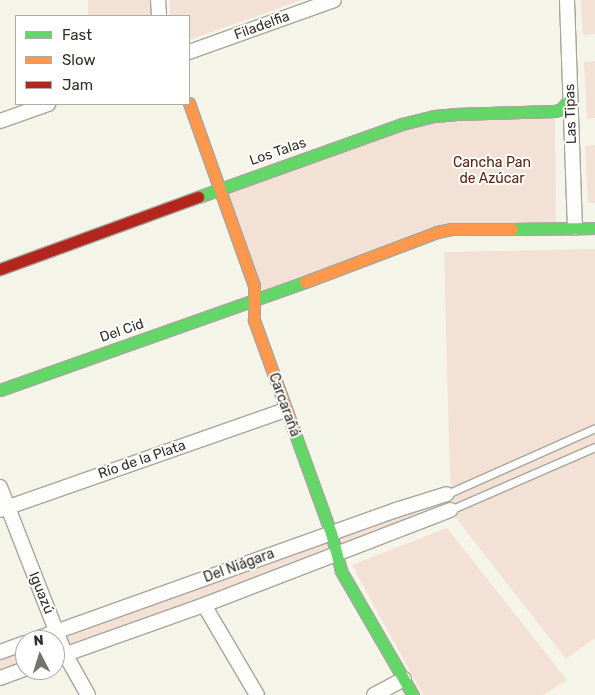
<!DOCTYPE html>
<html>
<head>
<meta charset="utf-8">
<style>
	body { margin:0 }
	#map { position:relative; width:595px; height:695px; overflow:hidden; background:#f4f4e8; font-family:Rubik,sans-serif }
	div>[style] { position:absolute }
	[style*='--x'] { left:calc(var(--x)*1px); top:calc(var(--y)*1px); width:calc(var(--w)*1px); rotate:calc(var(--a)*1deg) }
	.green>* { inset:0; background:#f3e1d5; transform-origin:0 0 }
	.roads { filter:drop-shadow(1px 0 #a6a69d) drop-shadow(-1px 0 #a6a69d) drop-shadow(0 1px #a6a69d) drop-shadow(0 -1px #a6a69d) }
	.lane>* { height:7px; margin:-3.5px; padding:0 3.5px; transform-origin:3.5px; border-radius:3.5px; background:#fdfdfc }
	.street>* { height:14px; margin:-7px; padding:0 7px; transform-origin:7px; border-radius:7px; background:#fdfdfc }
	.fast>* { height:11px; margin:-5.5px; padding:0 5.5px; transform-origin:5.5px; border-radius:5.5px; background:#63d668 }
	.slow>* { height:11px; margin:-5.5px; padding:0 5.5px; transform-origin:5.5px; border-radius:5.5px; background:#ff974d }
	.jam>* { height:11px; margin:-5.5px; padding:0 5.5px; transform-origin:5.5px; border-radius:5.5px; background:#b3261e }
	span { translate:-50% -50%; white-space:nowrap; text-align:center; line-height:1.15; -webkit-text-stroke:4px #fff; paint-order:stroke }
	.street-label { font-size:14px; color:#302e26 }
	.park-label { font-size:14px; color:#592511 }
	.legend { position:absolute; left:15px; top:15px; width:175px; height:90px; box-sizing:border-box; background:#fff; border:1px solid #acaba8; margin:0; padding:6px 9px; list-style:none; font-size:15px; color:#302e26 }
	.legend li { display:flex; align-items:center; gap:10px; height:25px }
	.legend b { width:25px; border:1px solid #acaba8 }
	.north { position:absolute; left:15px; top:630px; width:50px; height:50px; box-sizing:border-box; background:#fff; border:1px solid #acaba8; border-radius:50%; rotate:355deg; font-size:14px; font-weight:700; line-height:20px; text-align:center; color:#302e26 }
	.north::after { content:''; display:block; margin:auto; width:18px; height:22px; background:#75736a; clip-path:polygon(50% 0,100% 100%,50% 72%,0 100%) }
</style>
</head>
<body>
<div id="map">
	<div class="green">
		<div style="left:88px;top:0;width:66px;height:16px"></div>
		<div style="clip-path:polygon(170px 0,302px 0,189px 40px,189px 16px,170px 16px)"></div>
		<div style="clip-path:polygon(581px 0,595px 0,595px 34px,583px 35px)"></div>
		<div style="clip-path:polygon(595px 61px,595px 118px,587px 119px,584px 62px)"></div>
		<div style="clip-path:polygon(555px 111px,556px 228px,441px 231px,265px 297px,221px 190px,427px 118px)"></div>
		<div style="clip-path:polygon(595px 145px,595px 203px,588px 203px,585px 146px)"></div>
		<div style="clip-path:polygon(595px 249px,595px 638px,566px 659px,456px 518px,450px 478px,444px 252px)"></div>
		<div style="clip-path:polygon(446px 498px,448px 506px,339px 547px,337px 535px)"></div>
		<div style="clip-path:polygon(447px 528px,567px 680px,543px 695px,423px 695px,352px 565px)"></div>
		<div style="clip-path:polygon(330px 539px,334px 550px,66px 647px,61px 633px)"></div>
		<div style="clip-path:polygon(25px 649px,25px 664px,0 673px,0 658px)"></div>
	</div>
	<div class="roads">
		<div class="lane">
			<div style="--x:447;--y:494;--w:162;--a:-24"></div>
			<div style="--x:450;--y:510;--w:158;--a:-23.5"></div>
		</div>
		<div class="street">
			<div style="--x:158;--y:0;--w:16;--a:86"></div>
			<div style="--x:567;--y:0;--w:228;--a:88"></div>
			<div style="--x:189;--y:52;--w:154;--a:-19.7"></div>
			<div style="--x:0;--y:121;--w:51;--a:-19.5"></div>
			<div style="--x:0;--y:487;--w:179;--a:68.7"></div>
			<div style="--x:65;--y:654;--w:47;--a:60.7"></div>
			<div style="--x:0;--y:510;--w:302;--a:-19.3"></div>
			<div style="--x:204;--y:605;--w:104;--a:59.5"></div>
			<div style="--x:33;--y:640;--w:386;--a:-19.7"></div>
			<div style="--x:396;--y:510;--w:53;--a:-17.4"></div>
			<div style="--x:0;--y:652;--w:27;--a:-20"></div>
			<div style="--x:55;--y:658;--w:158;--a:-19.6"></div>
			<div style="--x:204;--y:605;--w:264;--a:-21.1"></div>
			<div style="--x:0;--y:678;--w:27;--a:-20"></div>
			<div style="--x:374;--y:695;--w:34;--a:-28"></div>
		</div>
		<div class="fast">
			<div style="--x:198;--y:197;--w:217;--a:-19.7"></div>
			<div style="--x:402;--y:124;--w:33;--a:-14"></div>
			<div style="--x:434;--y:116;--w:21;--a:-5"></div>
			<div style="--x:455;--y:114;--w:100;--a:-1.7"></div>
			<div style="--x:555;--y:111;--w:6;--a:-18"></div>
			<div style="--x:561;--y:109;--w:13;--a:-48"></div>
			<div style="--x:512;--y:229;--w:83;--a:-0.7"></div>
			<div style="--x:0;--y:390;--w:324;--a:-19.5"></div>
			<div style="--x:294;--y:431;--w:109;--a:70.1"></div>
			<div style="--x:331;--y:533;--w:39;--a:75"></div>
			<div style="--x:341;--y:571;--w:143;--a:59.9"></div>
		</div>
		<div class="slow">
			<div style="--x:189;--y:103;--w:194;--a:70.4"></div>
			<div style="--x:254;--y:286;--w:34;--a:90"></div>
			<div style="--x:254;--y:320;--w:118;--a:70.2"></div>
			<div style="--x:305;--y:282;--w:141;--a:-20.7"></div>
			<div style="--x:437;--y:232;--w:14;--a:-12"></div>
			<div style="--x:451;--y:229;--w:61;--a:0"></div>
		</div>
		<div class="jam">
			<div style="--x:0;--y:269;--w:211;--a:-20"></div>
		</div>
	</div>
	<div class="street-label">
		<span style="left:262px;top:26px;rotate:-20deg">Filadelfia</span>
		<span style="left:571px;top:114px;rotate:-92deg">Las Tipas</span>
		<span style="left:278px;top:152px;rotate:-19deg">Los Talas</span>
		<span style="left:122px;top:331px;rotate:-19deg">Del Cid</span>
		<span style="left:284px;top:405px;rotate:70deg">Carcarañá</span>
		<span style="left:142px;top:460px;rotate:-19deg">Río de la Plata</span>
		<span style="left:239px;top:566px;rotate:-20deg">Del Niágara</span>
		<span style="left:41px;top:593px;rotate:68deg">Iguazú</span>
	</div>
	<div class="park-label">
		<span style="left:492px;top:171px">Cancha Pan<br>de Azúcar</span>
	</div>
	<ul class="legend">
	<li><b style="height:6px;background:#63d668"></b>Fast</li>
	<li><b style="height:6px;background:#ff974d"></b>Slow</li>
	<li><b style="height:6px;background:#b3261e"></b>Jam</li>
	</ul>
	<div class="north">N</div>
</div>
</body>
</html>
